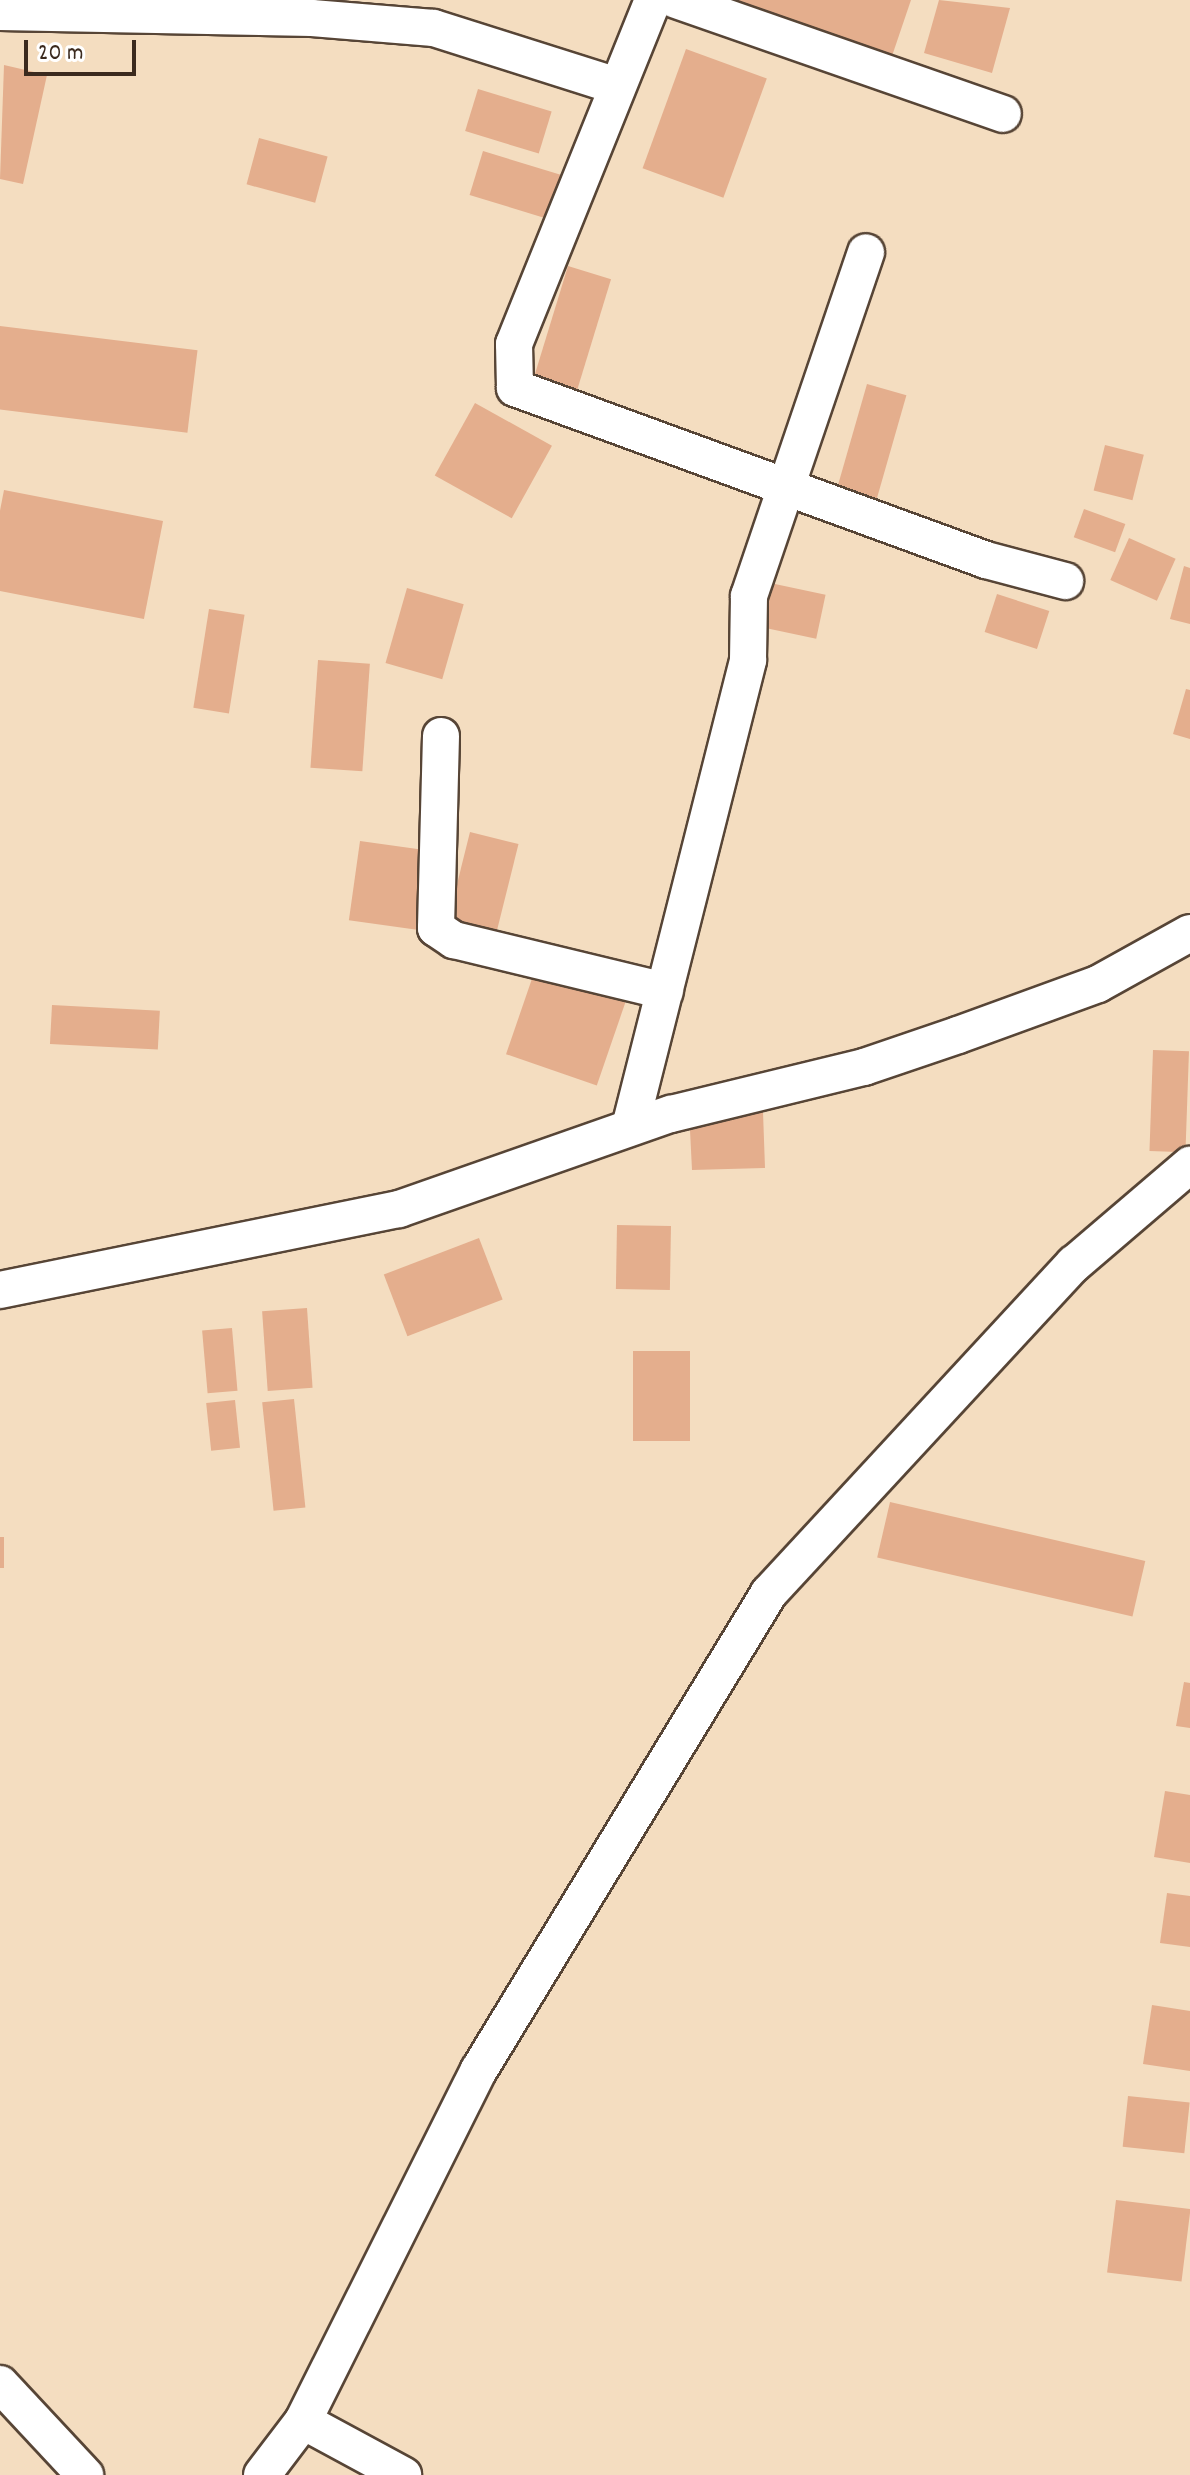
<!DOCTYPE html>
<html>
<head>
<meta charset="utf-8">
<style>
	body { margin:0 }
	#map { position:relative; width:1190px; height:2475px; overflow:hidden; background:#f4ddc0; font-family:Dekko,sans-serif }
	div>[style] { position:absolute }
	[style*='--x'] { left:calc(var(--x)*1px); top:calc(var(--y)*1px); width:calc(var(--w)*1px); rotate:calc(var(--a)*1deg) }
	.building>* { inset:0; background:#e4ae8d; transform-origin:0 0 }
	.roads { filter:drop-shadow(2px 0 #574536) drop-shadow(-2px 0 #574536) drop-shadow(0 2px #574536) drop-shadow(0 -2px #574536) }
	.minor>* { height:36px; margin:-18px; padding:0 18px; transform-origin:18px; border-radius:18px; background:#fff }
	span { translate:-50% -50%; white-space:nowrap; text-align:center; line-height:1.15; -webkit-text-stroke:6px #fff; paint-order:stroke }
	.scale { position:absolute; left:24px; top:40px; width:112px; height:36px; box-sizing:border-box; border:4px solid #3b2a1e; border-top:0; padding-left:10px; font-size:24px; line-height:28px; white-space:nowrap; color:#3b2a1e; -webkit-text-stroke:6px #fff; paint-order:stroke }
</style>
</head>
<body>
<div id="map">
	<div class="building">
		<div style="clip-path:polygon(728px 0,911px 0,892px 56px)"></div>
		<div style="clip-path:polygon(939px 0,1010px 8px,992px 73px,924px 53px)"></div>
		<div style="left:686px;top:49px;width:86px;height:127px;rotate:20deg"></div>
		<div style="clip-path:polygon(4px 65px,47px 75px,23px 184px,0 179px)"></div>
		<div style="left:478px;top:89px;width:77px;height:44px;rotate:17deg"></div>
		<div style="left:259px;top:138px;width:71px;height:48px;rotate:15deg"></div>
		<div style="left:483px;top:151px;width:82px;height:46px;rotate:17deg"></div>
		<div style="left:568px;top:266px;width:45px;height:118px;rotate:17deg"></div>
		<div style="left:0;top:326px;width:199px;height:83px;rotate:7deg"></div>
		<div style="left:867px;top:384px;width:41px;height:114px;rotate:16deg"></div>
		<div style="left:475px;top:403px;width:88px;height:83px;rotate:29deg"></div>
		<div style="left:1105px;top:445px;width:40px;height:47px;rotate:14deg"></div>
		<div style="left:4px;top:490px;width:162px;height:100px;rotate:11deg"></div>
		<div style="left:1084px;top:509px;width:44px;height:30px;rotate:20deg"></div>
		<div style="left:1129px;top:538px;width:51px;height:46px;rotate:24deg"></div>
		<div style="clip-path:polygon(1184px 566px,1190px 568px,1190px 624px,1170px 619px)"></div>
		<div style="left:761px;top:581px;width:66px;height:45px;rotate:12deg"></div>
		<div style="left:407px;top:588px;width:59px;height:78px;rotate:16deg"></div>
		<div style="left:997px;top:594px;width:55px;height:40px;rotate:18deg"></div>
		<div style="left:209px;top:609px;width:36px;height:100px;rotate:9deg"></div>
		<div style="left:318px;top:660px;width:52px;height:108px;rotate:4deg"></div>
		<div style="clip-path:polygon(1186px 689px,1190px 690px,1190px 739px,1173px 734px)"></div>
		<div style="left:470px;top:832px;width:50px;height:96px;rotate:14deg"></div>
		<div style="left:360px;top:841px;width:76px;height:80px;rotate:8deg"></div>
		<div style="left:535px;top:970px;width:96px;height:89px;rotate:19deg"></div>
		<div style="left:52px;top:1005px;width:108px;height:39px;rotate:3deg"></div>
		<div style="left:1153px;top:1050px;width:36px;height:101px;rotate:2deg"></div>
		<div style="clip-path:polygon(763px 1112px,765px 1168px,692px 1170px,690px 1130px)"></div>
		<div style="left:617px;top:1225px;width:54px;height:64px;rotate:1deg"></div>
		<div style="left:479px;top:1238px;width:66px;height:102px;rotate:69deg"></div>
		<div style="left:307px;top:1308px;width:80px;height:45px;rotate:86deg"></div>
		<div style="left:232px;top:1328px;width:63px;height:30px;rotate:85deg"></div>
		<div style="left:690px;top:1351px;width:90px;height:57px;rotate:90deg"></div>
		<div style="left:294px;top:1399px;width:109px;height:32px;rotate:84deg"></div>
		<div style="left:235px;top:1400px;width:48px;height:29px;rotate:84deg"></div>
		<div style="left:890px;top:1502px;width:262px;height:57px;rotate:13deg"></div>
		<div style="left:4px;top:1537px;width:31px;height:4px;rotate:90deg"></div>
		<div style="clip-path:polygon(1184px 1682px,1190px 1683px,1190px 1728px,1176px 1726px)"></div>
		<div style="clip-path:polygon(1165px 1791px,1190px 1795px,1190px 1863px,1154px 1857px)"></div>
		<div style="clip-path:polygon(1167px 1893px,1190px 1896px,1190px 1947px,1160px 1943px)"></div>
		<div style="clip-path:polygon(1152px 2005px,1190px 2011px,1190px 2071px,1143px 2064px)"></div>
		<div style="left:1128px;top:2096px;width:62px;height:51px;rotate:6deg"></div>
		<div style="left:1116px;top:2200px;width:75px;height:73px;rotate:7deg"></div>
	</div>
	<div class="roads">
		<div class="minor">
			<div style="--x:653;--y:0;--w:371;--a:112"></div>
			<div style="--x:514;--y:344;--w:44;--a:88.7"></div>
			<div style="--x:515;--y:388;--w:501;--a:20.06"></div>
			<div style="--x:986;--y:560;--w:82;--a:14.9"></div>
			<div style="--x:676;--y:0;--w:346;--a:19.2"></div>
			<div style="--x:0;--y:12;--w:312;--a:1.1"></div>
			<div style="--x:312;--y:18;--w:122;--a:4.7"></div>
			<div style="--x:434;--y:28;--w:192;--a:17.6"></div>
			<div style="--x:441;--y:736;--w:192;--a:91.5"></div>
			<div style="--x:436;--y:928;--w:22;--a:34"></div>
			<div style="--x:454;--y:940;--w:217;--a:13.6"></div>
			<div style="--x:630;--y:1127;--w:482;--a:-75.8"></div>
			<div style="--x:748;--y:660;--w:64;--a:-89.1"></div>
			<div style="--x:749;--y:596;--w:363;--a:-71.2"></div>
			<div style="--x:0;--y:1290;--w:407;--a:-11.5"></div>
			<div style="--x:399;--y:1209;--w:288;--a:-19.3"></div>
			<div style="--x:671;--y:1114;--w:199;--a:-13.7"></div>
			<div style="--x:864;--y:1067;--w:99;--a:-18.8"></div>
			<div style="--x:958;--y:1035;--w:149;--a:-20"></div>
			<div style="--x:1098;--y:984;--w:105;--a:-29"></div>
			<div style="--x:0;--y:2384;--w:125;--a:47"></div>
			<div style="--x:303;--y:2421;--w:114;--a:28.4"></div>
			<div style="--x:262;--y:2475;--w:68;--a:-52.8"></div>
			<div style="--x:303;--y:2421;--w:393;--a:-63.4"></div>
			<div style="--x:479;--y:2070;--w:558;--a:-58.7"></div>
			<div style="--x:769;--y:1593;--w:449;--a:-47.2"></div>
			<div style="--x:1074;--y:1264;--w:153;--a:-40.5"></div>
		</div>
	</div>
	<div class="scale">20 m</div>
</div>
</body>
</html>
